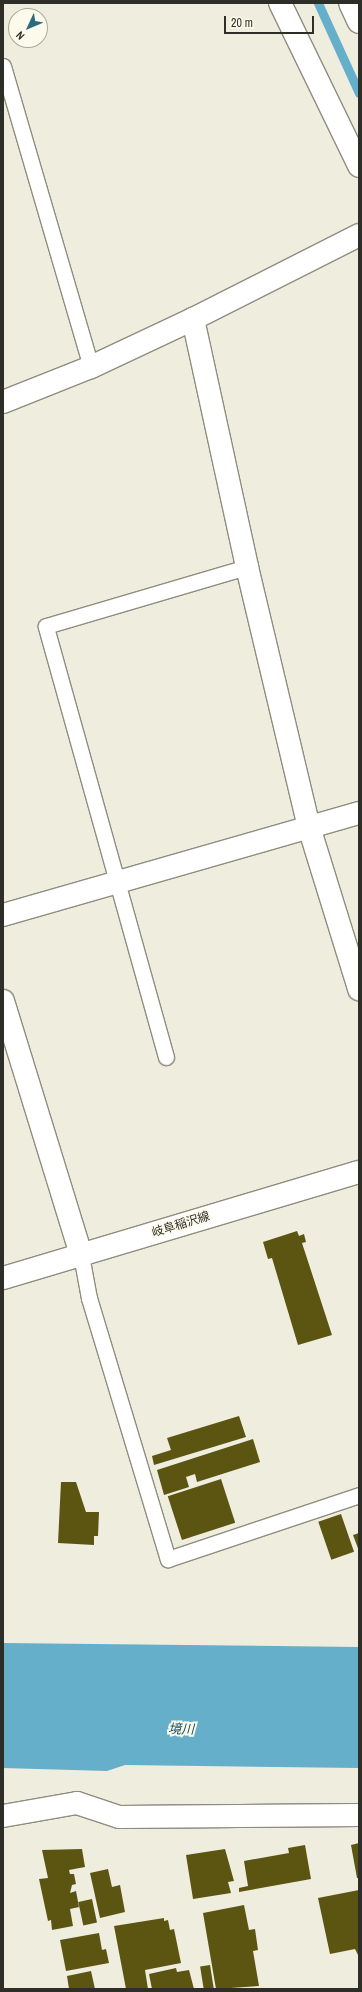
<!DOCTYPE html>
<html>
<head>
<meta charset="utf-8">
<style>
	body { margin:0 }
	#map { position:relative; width:362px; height:1992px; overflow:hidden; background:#efedde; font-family:"Archivo Narrow","Noto Sans JP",sans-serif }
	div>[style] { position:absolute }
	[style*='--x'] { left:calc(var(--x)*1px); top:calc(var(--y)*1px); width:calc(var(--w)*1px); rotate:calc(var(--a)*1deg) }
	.water>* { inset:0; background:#65afcb }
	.stream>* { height:9px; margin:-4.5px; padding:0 4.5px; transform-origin:4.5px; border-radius:4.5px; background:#65afcb }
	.building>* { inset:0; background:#5c5512; transform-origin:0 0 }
	.roads { filter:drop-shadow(1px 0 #8f8d7f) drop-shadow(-1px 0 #8f8d7f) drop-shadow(0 1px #8f8d7f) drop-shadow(0 -1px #8f8d7f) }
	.lane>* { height:15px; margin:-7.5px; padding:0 7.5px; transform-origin:7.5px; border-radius:7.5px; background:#fff }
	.street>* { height:22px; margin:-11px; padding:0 11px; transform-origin:11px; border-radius:11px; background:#fff }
	.primary>* { height:22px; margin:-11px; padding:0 11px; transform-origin:11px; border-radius:11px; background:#fff }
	span { translate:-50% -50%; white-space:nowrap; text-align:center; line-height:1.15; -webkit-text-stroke:4px #fcfbeb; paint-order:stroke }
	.street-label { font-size:12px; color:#2e2e28 }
	.water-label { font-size:13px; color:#125064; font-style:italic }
	.frame { position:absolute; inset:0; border:4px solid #2e2e28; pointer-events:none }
	.north { position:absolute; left:8px; top:8px; width:40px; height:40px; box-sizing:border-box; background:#fcfbeb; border:1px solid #aaa99d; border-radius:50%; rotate:226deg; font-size:11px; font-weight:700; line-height:16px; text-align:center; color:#2e2e28 }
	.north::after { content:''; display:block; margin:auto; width:14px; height:18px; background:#2c6a80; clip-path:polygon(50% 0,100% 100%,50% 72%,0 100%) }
	.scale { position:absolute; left:224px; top:16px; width:90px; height:18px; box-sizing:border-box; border:2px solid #2e2e28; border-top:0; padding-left:5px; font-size:12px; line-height:14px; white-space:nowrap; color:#2e2e28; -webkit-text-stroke:3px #fcfbeb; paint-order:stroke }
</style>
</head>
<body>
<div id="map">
	<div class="water">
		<div style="clip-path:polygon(3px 1643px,359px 1647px,359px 1768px,125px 1765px,107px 1771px,3px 1768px)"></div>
	</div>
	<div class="stream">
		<div style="--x:318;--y:3;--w:99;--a:65.5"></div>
	</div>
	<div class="building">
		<div style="clip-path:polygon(297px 1231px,299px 1236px,304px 1234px,306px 1242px,302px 1243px,332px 1335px,298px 1345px,272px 1258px,268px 1259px,263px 1242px)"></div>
		<div style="clip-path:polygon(239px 1416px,246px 1437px,154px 1465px,152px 1456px,171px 1450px,167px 1438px)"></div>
		<div style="clip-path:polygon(253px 1439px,260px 1462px,197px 1482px,195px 1474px,186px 1477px,189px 1487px,164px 1495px,157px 1470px)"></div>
		<div style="left:221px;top:1479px;width:46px;height:56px;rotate:72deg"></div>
		<div style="clip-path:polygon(61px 1482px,76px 1482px,86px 1512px,99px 1512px,98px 1536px,94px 1536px,94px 1545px,58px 1543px)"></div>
		<div style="left:341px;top:1514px;width:40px;height:24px;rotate:71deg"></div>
		<div style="clip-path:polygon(359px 1533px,359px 1551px,353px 1535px)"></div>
		<div style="clip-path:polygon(359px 1843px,359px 1878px,357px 1878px,351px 1845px)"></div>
		<div style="clip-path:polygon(305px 1845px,311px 1879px,239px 1892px,239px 1888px,248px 1886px,244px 1861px,289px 1853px,288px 1848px)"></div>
		<div style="clip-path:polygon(82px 1849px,85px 1867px,69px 1870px,70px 1874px,74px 1874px,76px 1884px,72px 1885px,70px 1893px,76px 1891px,79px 1907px,70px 1909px,73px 1926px,52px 1930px,51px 1920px,48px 1921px,39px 1879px,48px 1878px,42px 1850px)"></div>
		<div style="clip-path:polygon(225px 1849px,234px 1881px,228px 1882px,231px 1893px,193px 1899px,186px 1855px)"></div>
		<div style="clip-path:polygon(108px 1869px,112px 1887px,120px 1885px,125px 1912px,100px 1918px,90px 1873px)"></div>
		<div style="clip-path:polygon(359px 1890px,359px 1957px,355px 1949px,330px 1954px,318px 1898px)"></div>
		<div style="left:92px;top:1899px;width:24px;height:14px;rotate:78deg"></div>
		<div style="clip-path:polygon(244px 1905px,249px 1930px,255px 1929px,258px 1950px,253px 1951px,259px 1986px,216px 1989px,203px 1913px)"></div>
		<div style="clip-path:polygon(164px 1918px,164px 1921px,168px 1920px,170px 1930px,174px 1929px,181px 1963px,145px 1970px,148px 1989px,126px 1989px,114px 1926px)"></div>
		<div style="clip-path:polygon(99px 1933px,102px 1950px,106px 1949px,109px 1963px,66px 1971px,60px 1940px)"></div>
		<div style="left:210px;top:1965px;width:24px;height:10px;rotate:81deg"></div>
		<div style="clip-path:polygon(176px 1968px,177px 1972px,189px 1970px,194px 1989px,152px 1989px,149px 1974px)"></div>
		<div style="clip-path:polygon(91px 1971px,95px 1989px,69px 1989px,67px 1976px)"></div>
	</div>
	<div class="roads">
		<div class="lane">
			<div style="--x:3;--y:66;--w:314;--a:73.7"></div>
			<div style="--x:166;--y:1057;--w:447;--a:-105.6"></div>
			<div style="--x:46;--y:626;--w:209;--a:-16.4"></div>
			<div style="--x:81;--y:1255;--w:44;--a:79.5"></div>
			<div style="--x:89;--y:1298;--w:273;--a:73.2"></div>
			<div style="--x:168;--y:1559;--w:201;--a:-18.5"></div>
		</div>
		<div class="street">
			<div style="--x:280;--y:3;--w:181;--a:64.1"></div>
			<div style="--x:350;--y:3;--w:21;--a:65"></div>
			<div style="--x:193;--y:319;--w:254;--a:77.7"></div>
			<div style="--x:247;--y:567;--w:267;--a:76.6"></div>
			<div style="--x:309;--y:827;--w:170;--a:72.8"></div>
			<div style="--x:3;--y:402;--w:95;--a:-21.7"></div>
			<div style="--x:91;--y:367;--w:113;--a:-25.2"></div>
			<div style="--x:193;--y:319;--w:186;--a:-26.8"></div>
			<div style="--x:3;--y:915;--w:370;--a:-16"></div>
			<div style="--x:3;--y:1001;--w:266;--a:72.9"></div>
			<div style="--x:3;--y:1816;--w:75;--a:-10"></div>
			<div style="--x:77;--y:1803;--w:44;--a:18.4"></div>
			<div style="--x:119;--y:1817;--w:240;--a:-0.5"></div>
		</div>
		<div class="primary">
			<div style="--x:3;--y:1278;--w:371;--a:-16.6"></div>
		</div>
	</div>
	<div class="street-label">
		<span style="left:181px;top:1225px;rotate:-17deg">岐阜稲沢線</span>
	</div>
	<div class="water-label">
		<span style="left:181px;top:1730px;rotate:1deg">境川</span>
	</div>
	<div class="frame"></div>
	<div class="north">N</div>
	<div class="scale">20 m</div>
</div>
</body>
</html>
